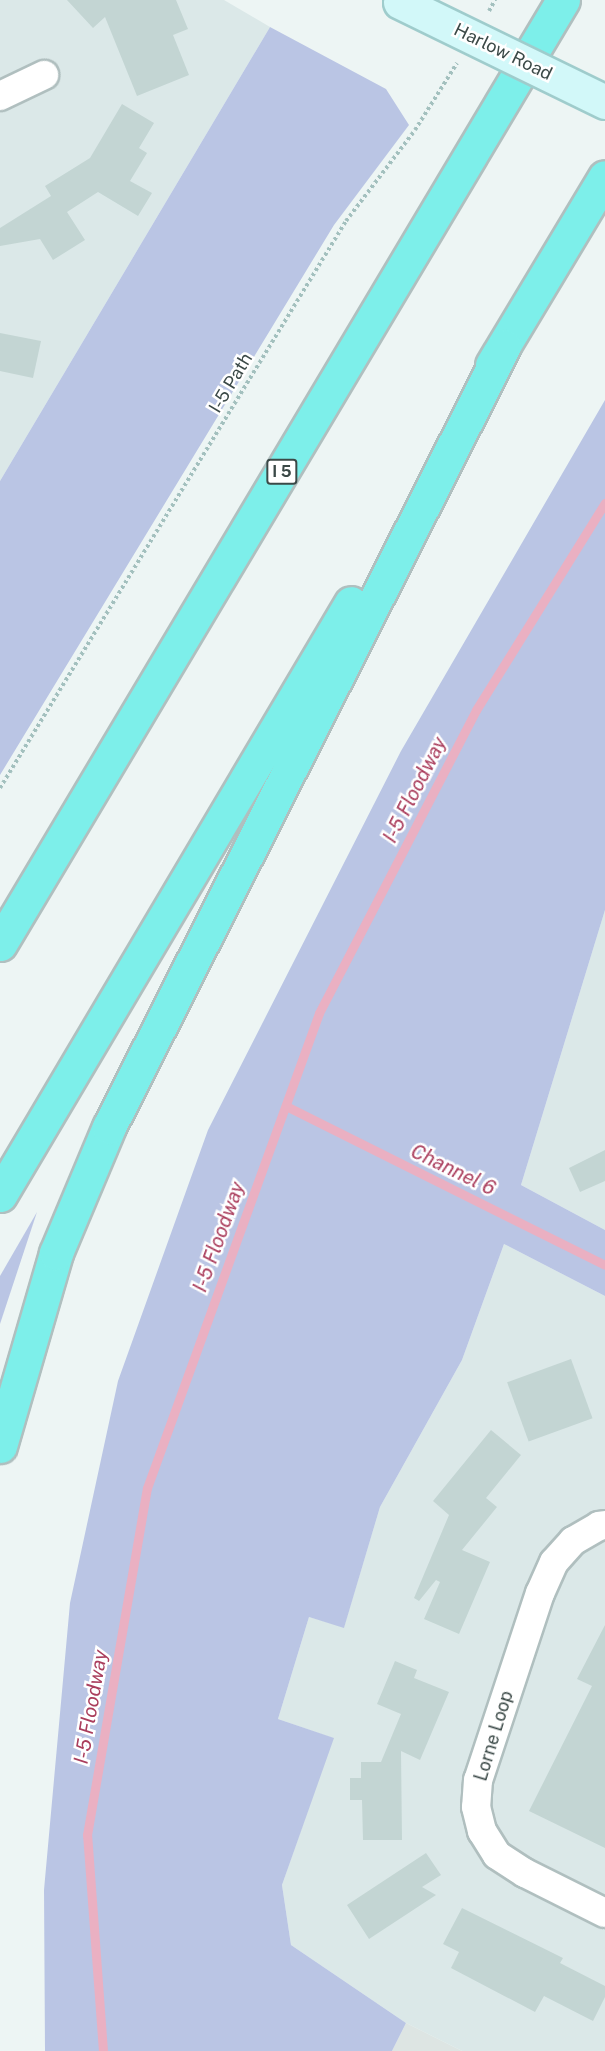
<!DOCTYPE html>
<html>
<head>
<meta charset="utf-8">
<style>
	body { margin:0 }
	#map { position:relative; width:605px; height:2051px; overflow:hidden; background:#edf5f4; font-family:"Public Sans",sans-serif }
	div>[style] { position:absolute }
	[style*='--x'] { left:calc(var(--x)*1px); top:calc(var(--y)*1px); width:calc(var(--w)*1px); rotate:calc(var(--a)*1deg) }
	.residential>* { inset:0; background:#dbe8e8 }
	.industrial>* { inset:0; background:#dde5e3 }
	.green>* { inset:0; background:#bac5e4 }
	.stream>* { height:9px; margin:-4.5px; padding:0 4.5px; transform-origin:4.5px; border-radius:4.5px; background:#eab0c2 }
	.building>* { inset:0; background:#c3d5d3; transform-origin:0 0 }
	.path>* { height:4px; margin-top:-2px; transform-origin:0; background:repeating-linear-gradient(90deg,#a3c0be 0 3px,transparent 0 6px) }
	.roads { filter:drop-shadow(2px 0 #b0bfbf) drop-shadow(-2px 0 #b0bfbf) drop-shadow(0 2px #b0bfbf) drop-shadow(0 -2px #b0bfbf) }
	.street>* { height:28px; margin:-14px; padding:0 14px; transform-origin:14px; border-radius:14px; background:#fff }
	.highway>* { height:33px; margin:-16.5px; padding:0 16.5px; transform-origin:16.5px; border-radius:16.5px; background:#7defea }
	.bridges { filter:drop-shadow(2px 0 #9fcccc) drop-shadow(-2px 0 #9fcccc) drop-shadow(0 2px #9fcccc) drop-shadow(0 -2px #9fcccc) }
	.secondary-bridge>* { height:33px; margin:-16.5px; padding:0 16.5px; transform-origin:16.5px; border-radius:16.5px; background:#d2f8f9 }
	span { translate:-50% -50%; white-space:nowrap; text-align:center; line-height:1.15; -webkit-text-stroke:5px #fff; paint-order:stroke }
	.shield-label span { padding:2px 4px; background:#fff; border:2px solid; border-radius:4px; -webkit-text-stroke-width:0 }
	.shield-label { font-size:16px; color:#3b4947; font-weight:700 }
	.street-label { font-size:18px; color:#3b4947 }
	.water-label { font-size:20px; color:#aa3e5d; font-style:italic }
</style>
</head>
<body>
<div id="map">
	<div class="residential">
		<div style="clip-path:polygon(0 0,224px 0,270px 27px,0 481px)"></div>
		<div style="clip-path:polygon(605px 910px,605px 1230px,521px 1185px)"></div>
		<div style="clip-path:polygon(504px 1244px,605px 1296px,605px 2051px,462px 2051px,406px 2023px,291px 1945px,282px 1885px,333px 1738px,278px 1719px,309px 1617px,344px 1627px,380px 1507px,462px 1360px)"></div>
	</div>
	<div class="industrial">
		<div style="clip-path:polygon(406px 2023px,462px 2051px,392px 2051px)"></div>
	</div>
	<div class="green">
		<div style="clip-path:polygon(270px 27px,386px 89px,409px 125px,334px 225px,0 775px,0 481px)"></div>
		<div style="clip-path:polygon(605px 400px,605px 910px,521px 1185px,605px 1230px,605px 1296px,504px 1244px,462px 1360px,380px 1507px,344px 1628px,309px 1617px,278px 1719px,334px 1738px,282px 1885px,291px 1945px,406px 2023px,392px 2051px,45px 2051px,44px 1890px,70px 1603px,118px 1381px,208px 1130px,401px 751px)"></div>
		<div style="clip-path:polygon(37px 1212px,0 1324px,0 1276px)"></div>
	</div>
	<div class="stream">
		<div style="--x:286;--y:1106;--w:356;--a:26.5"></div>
		<div style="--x:103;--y:2051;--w:217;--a:-94.2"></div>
		<div style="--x:87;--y:1835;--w:352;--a:-80.2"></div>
		<div style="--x:147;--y:1488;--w:505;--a:-70.09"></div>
		<div style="--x:319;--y:1013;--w:341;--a:-62.6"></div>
		<div style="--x:476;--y:710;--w:244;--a:-58.1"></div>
	</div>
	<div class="building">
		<div style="clip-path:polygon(67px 0,176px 0,188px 29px,173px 35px,189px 75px,137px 96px,105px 17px,93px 28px)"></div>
		<div style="clip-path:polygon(122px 104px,154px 123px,139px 148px,147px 153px,130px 181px,152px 193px,138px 216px,98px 192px,67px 212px,85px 240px,53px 260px,40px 239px,0 246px,0 228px,51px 196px,45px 186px,90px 158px)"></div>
		<div style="clip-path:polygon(0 333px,41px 341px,33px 378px,0 371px)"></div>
		<div style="clip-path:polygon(605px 1150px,605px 1181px,580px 1192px,569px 1168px)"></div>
		<div style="left:571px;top:1359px;width:63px;height:68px;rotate:70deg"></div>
		<div style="clip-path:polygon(491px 1430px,521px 1455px,486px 1498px,497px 1507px,462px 1550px,490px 1562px,459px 1634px,424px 1619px,440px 1582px,436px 1580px,419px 1601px,414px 1598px,449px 1515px,433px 1501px)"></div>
		<div style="clip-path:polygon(605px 1625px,605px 1848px,529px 1811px,592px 1686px,577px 1679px)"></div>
		<div style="clip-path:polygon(395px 1661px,417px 1670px,414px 1678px,449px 1692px,420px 1760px,401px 1751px,402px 1840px,363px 1840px,362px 1800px,350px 1800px,350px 1778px,361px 1778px,361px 1762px,381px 1762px,401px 1714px,377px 1704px)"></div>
		<div style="clip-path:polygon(426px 1853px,441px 1875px,422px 1887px,436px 1895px,369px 1939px,347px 1905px)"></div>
		<div style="clip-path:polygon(462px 1908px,563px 1958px,560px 1963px,605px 1986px,605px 1997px,593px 2021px,544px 1996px,535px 2012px,451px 1968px,459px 1952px,443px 1944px)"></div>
	</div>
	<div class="path">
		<div style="--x:489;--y:11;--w:13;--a:-61"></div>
		<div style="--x:0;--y:788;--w:664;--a:-58.61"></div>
		<div style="--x:346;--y:221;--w:114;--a:-52.8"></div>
		<div style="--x:415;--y:130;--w:79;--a:-57.9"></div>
	</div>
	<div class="roads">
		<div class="street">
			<div style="--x:0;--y:96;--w:49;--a:-25.5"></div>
			<div style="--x:605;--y:1525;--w:6;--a:171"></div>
			<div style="--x:599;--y:1526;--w:30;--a:150"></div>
			<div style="--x:573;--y:1541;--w:28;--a:132"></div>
			<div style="--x:554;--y:1562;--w:34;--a:114"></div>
			<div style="--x:540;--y:1593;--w:197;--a:108.3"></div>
			<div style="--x:478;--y:1780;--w:27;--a:94"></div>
			<div style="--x:476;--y:1807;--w:25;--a:76"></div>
			<div style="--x:482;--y:1831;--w:28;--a:58"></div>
			<div style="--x:497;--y:1855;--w:33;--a:33"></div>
			<div style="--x:525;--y:1873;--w:89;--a:26.6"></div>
		</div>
		<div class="highway">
			<div style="--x:492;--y:365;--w:219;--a:-59"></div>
			<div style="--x:0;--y:944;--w:1099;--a:-59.19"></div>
			<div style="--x:0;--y:1195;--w:688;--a:-59.34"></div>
			<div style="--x:0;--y:1446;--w:201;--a:-73.8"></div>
			<div style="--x:56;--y:1253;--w:137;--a:-67.2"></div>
			<div style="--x:109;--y:1127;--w:875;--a:-63.17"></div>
		</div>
	</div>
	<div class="bridges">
		<div class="secondary-bridge">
			<div style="--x:400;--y:2;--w:228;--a:26"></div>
		</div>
	</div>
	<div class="shield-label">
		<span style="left:282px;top:472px">I 5</span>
	</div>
	<div class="street-label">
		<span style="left:503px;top:52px;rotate:26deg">Harlow Road</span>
		<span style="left:231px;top:383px;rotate:-59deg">I-5 Path</span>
		<span style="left:494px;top:1736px;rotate:-73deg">Lorne Loop</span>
	</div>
	<div class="water-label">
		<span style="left:415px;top:790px;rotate:-63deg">I-5 Floodway</span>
		<span style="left:453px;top:1170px;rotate:26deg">Channel 6</span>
		<span style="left:219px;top:1237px;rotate:-70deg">I-5 Floodway</span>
		<span style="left:91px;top:1707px;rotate:-80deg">I-5 Floodway</span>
	</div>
</div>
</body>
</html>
